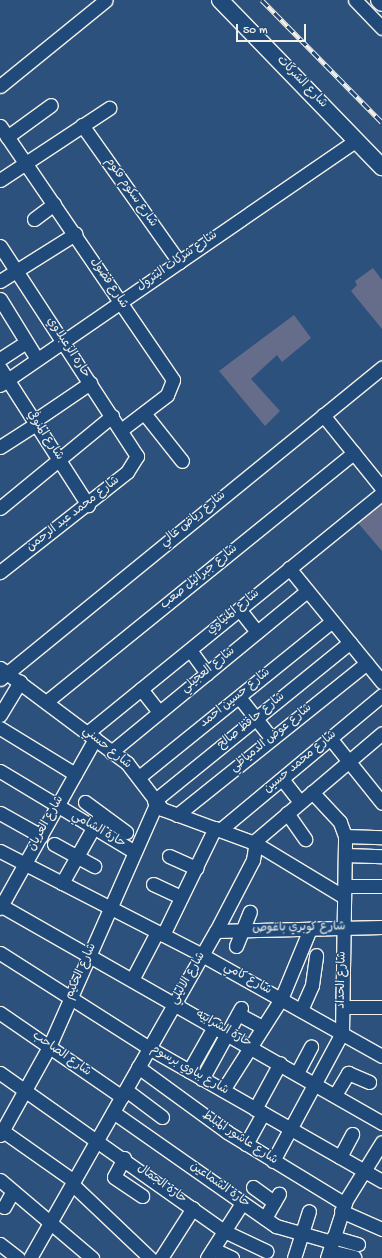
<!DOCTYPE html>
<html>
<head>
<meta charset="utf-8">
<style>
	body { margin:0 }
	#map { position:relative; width:382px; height:1258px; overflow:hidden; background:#2d517d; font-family:"Gochi Hand","Playpen Sans Arabic",sans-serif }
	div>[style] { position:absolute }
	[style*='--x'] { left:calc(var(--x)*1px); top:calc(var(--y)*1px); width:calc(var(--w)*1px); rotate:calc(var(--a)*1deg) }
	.building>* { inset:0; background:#666d8b }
	.roads { filter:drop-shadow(1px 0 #f4f1e8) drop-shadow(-1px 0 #f4f1e8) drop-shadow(0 1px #f4f1e8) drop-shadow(0 -1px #f4f1e8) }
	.minor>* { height:13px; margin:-6.5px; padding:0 6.5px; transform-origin:6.5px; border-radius:6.5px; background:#1f4a7a }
	.major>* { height:16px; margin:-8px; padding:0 8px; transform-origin:8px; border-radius:8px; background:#1f4a7a }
	.rail>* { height:4.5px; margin-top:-2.25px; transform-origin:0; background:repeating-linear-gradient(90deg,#1f4a7a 0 9px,#f4f1e8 0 18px); box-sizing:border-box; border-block:1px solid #f4f1e8 }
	span { translate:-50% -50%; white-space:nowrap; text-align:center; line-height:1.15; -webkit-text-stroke:3px #1f4a7a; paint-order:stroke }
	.street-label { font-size:12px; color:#f4f1e8 }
	.scale { position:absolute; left:236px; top:24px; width:70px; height:18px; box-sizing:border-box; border:2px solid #f4f1e8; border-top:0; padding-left:5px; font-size:12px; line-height:14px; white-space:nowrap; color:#f4f1e8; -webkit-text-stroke:3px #1f4a7a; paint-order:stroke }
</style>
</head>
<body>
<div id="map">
	<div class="building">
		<div style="clip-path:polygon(373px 268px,382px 280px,382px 329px,351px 291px,357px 285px,355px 281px)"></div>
		<div style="clip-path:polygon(294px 315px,311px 338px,282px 362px,277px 355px,251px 379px,280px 411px,265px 426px,219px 371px)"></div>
		<div style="clip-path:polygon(382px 503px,382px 551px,358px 523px)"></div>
	</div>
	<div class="roads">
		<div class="minor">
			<div style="--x:355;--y:0;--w:39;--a:46"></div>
			<div style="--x:0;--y:86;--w:136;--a:-39.1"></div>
			<div style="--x:82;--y:125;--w:168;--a:54.7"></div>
			<div style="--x:0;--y:126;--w:307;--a:55.7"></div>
			<div style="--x:173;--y:380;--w:16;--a:112"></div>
			<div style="--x:167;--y:395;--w:58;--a:142.7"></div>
			<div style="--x:7;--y:137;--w:54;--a:-36"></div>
			<div style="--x:0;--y:180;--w:131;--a:-33.4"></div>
			<div style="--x:34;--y:219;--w:25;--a:-37"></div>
			<div style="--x:0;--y:246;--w:251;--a:56.9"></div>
			<div style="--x:137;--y:456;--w:19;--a:122"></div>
			<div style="--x:127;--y:472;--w:162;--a:141.8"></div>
			<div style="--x:0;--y:281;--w:89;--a:-32.1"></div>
			<div style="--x:0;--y:299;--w:70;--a:58.3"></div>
			<div style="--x:0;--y:359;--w:31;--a:-33"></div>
			<div style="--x:0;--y:368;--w:163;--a:57.3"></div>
			<div style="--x:0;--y:385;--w:432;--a:-34.5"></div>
			<div style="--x:144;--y:413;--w:61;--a:51.6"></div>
			<div style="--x:323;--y:415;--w:94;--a:51.1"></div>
			<div style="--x:34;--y:421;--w:68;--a:-34.2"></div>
			<div style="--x:0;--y:447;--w:43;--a:-32.6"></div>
			<div style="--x:0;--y:508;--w:145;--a:-39.4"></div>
			<div style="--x:289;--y:568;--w:147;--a:50.8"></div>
			<div style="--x:239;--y:609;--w:29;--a:52"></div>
			<div style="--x:190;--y:650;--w:29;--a:54"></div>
			<div style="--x:0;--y:668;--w:159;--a:36.8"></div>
			<div style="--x:127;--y:763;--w:58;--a:52.7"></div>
			<div style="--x:162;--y:809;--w:99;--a:20.1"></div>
			<div style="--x:255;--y:843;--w:104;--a:31.2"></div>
			<div style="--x:0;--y:679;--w:493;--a:-39.2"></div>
			<div style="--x:141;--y:689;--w:29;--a:52"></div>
			<div style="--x:239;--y:697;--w:53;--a:51.8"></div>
			<div style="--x:46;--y:702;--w:396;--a:-39"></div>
			<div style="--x:0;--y:715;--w:39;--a:-59"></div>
			<div style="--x:0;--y:728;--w:88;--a:31.5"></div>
			<div style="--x:87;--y:733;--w:380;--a:-39.1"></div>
			<div style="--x:330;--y:738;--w:83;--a:51.3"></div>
			<div style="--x:111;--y:752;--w:254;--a:-39.4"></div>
			<div style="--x:0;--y:771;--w:157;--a:31"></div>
			<div style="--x:139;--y:777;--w:248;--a:-38.9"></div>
			<div style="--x:282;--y:779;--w:29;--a:52"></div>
			<div style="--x:154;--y:801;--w:252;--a:-39"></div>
			<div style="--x:85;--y:802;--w:51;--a:36.2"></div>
			<div style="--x:0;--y:813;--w:47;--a:29.3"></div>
			<div style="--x:287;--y:813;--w:32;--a:55"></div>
			<div style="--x:177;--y:815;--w:243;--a:-38.7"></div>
			<div style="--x:220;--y:830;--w:211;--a:-39.8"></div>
			<div style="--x:345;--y:836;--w:37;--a:2"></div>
			<div style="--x:54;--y:844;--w:46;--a:28.8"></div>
			<div style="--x:0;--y:851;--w:227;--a:27.2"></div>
			<div style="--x:202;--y:955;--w:206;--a:29.3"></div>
			<div style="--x:345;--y:855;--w:37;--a:2"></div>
			<div style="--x:169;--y:856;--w:30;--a:24"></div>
			<div style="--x:62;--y:883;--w:79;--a:-60.5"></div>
			<div style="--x:153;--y:884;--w:31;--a:25"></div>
			<div style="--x:345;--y:886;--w:37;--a:0"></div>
			<div style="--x:0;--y:905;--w:440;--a:29.7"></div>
			<div style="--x:0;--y:908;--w:194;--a:-60.7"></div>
			<div style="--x:216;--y:931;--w:166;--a:-1.4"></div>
			<div style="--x:163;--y:935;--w:119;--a:-64.1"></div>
			<div style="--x:236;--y:946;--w:37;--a:-68"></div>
			<div style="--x:0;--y:953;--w:177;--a:32.5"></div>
			<div style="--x:149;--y:1048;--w:268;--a:29.7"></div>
			<div style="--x:133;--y:978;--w:52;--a:-62.4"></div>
			<div style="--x:343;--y:1007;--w:39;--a:0"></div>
			<div style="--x:301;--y:1010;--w:27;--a:-66"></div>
			<div style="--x:312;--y:985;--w:30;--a:-82"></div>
			<div style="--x:0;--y:1013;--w:148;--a:34.5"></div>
			<div style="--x:238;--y:1014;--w:26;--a:28"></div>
			<div style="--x:138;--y:1067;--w:110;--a:36.1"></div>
			<div style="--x:227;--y:1132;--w:138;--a:31.4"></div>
			<div style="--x:189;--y:1071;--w:53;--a:-60.5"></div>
			<div style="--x:0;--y:1073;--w:274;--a:35.2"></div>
			<div style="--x:224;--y:1231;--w:47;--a:25.5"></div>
			<div style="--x:297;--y:1073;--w:30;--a:-62"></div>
			<div style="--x:202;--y:1079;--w:81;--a:-61.2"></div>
			<div style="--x:126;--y:1090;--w:45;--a:36.9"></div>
			<div style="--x:223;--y:1090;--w:108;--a:-57.5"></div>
			<div style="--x:281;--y:999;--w:76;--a:-67.5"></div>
			<div style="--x:335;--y:1095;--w:26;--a:-59"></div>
			<div style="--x:348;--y:1073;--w:23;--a:23"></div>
			<div style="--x:255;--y:1109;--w:52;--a:-61.5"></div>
			<div style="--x:113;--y:1112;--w:199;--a:35"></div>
			<div style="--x:276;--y:1226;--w:58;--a:15.9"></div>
			<div style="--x:0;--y:1129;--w:90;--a:35.1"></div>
			<div style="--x:0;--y:1135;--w:101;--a:-60.9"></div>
			<div style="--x:49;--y:1047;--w:266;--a:-66.2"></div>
			<div style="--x:246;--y:1144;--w:35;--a:-61"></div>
			<div style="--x:340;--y:1157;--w:26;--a:-62"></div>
			<div style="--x:124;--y:1158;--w:21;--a:118"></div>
			<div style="--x:114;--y:1177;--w:34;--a:34"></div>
			<div style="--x:273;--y:1161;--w:145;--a:-61.7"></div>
			<div style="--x:342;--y:1033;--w:197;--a:-89.1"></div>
			<div style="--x:345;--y:836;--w:15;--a:-110"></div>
			<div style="--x:340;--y:822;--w:41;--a:-133"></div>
			<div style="--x:0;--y:1180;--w:121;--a:40.3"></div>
			<div style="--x:72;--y:1184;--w:108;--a:43.5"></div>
			<div style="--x:253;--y:1187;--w:26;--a:36"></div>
			<div style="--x:4;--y:1207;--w:18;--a:-61"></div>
			<div style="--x:341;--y:1211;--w:45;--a:23.7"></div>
			<div style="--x:265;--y:1218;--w:28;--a:-60"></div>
			<div style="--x:333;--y:1237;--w:26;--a:16"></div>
			<div style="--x:0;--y:1244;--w:23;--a:38"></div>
			<div style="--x:213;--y:1249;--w:21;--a:25"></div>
			<div style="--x:330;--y:1251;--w:25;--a:14"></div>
			<div style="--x:30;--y:1258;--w:376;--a:-60.4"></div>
			<div style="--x:216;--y:931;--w:80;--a:-62.5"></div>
			<div style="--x:253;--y:860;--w:20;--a:-81"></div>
			<div style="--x:256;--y:840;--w:165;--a:-40.3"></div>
			<div style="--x:161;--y:1258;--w:59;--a:-57.4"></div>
			<div style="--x:207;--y:1258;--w:65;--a:-57.5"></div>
			<div style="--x:294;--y:1258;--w:49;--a:-72.3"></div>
			<div style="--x:327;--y:1258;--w:61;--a:-71.9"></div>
			<div style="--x:346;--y:1200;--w:68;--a:-58.2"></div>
		</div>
		<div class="major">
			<div style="--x:220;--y:0;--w:233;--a:45.9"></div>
			<div style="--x:379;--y:0;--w:4;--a:45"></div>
		</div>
	</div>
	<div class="rail">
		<div style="--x:262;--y:0;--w:171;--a:45.5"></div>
	</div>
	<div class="street-label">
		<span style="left:301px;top:83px;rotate:46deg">شارع الشركات</span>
		<span style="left:130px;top:193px;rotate:55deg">شارع سكوم فكوم</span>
		<span style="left:178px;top:262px;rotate:-35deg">شارع شركات البترول</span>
		<span style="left:108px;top:284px;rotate:56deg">شارع فضول</span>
		<span style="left:67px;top:348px;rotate:57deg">حاره الزعبلاوي</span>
		<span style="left:44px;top:436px;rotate:57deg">شارع المنوفي</span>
		<span style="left:74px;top:515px;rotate:-38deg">شارع محمد عبد الرحمن</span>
		<span style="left:194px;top:520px;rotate:-39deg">شارع رياض غالي</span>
		<span style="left:200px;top:578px;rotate:-39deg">شارع جبرائيل صعب</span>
		<span style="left:234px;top:613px;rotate:-39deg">شارع المنياوي</span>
		<span style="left:209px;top:671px;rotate:-39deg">شارع العجيلي</span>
		<span style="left:236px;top:699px;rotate:-39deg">شارع حسين احمد</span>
		<span style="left:252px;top:722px;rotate:-39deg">شارع حافظ صالح</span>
		<span style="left:272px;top:739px;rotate:-39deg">شارع عوض الدمياطي</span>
		<span style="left:106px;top:749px;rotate:39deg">شارع حسني</span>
		<span style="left:301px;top:763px;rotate:-40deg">شارع محمد حسين</span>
		<span style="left:47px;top:824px;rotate:-61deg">شارع العريان</span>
		<span style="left:98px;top:831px;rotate:30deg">حارة الشامي</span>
		<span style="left:299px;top:929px;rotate:-1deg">شارع كوبري باغوص</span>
		<span style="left:82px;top:972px;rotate:-66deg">شارع الحكيم</span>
		<span style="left:189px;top:979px;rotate:-60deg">شارع الاليلي</span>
		<span style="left:247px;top:980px;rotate:29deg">شارع كامي</span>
		<span style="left:343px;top:980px;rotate:-89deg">شارع الحداد</span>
		<span style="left:223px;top:1030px;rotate:30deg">حارة الشرابيه</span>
		<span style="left:61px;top:1055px;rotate:35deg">شارع الصاحب</span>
		<span style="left:189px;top:1071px;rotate:30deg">شارع بباوي برسوم</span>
		<span style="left:239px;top:1139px;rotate:33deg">شارع عاشور المبلط</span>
		<span style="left:161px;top:1185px;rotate:36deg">حارة الجمال</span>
		<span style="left:219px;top:1186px;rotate:35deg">حارة الشماعين</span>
	</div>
	<div class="scale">50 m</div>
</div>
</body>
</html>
